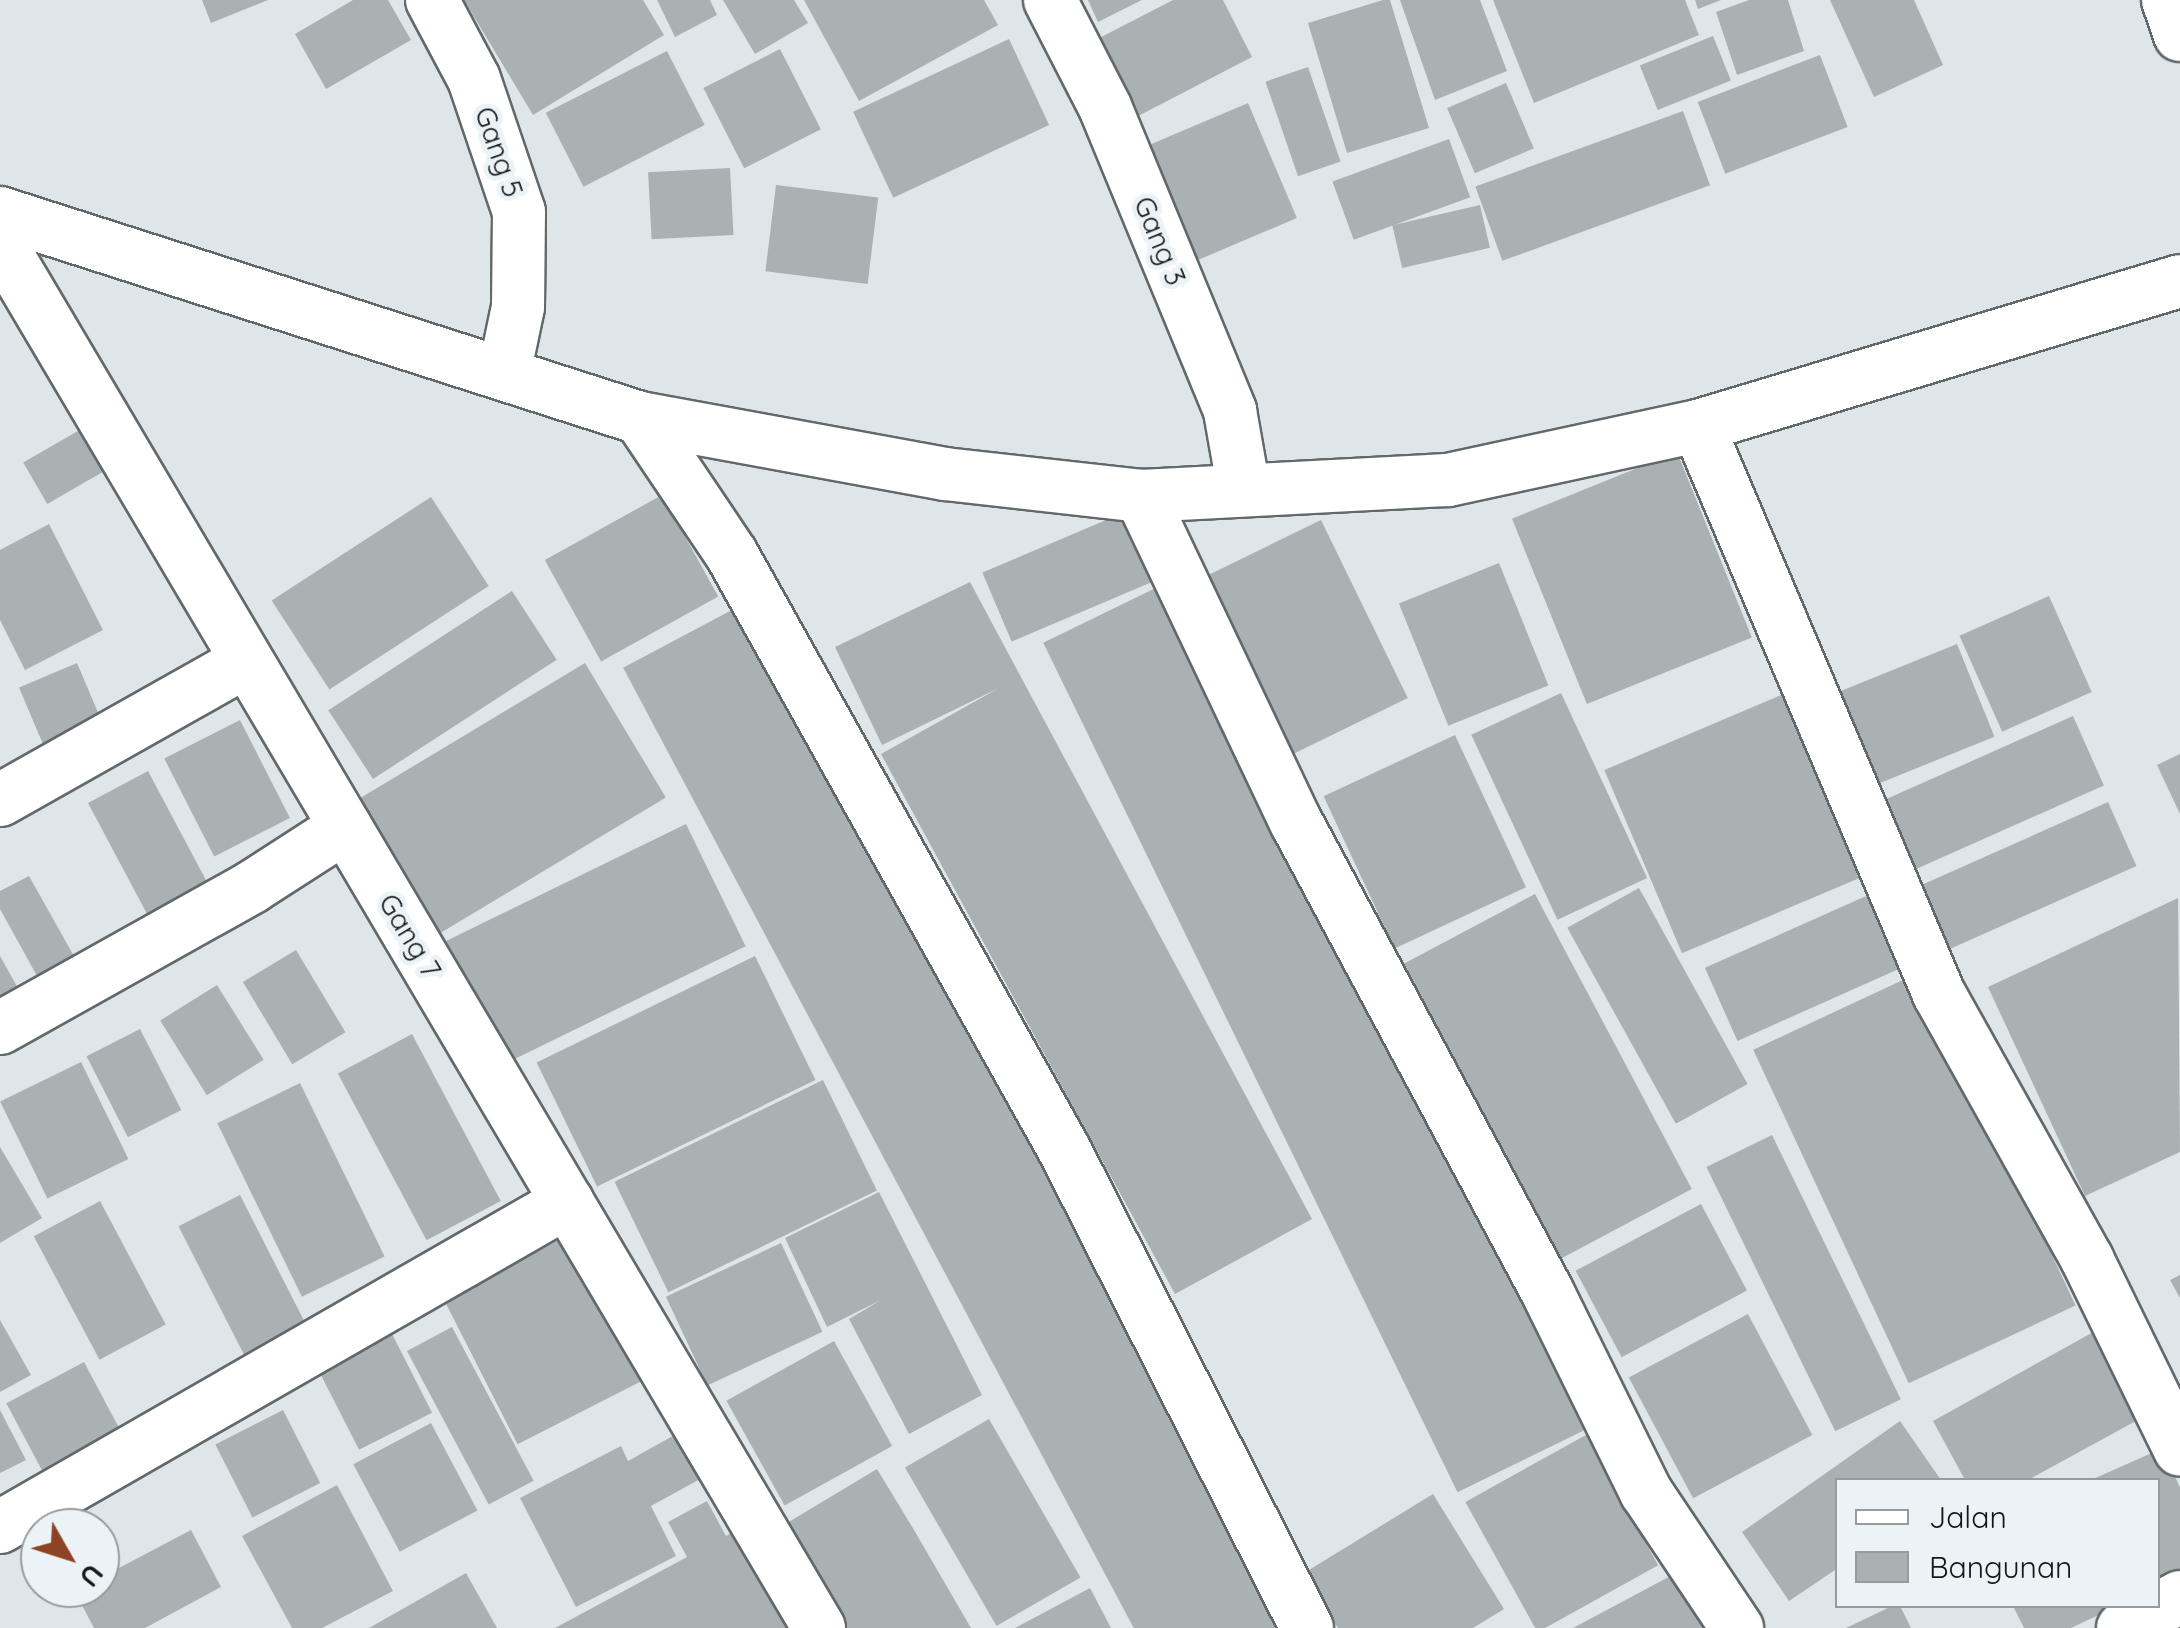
<!DOCTYPE html>
<html>
<head>
<meta charset="utf-8">
<style>
	body { margin:0 }
	#map { position:relative; width:2180px; height:1628px; overflow:hidden; background:#dfe6e9; font-family:Quicksand,sans-serif }
	div>[style] { position:absolute }
	[style*='--x'] { left:calc(var(--x)*1px); top:calc(var(--y)*1px); width:calc(var(--w)*1px); rotate:calc(var(--a)*1deg) }
	.building>* { inset:0; background:#aab1b3; transform-origin:0 0 }
	.roads { filter:drop-shadow(2px 0 #62696b) drop-shadow(-2px 0 #62696b) drop-shadow(0 2px #62696b) drop-shadow(0 -2px #62696b) }
	.minor>* { height:52px; margin:-26px; padding:0 26px; transform-origin:26px; border-radius:26px; background:#fff }
	span { translate:-50% -50%; white-space:nowrap; text-align:center; line-height:1.15; -webkit-text-stroke:10px #ecf3f6; paint-order:stroke }
	.street-label { font-size:28px; color:#151819 }
	.legend { position:absolute; left:1835px; top:1478px; width:325px; height:130px; box-sizing:border-box; background:#ecf3f6; border:2px solid #969b9e; margin:0; padding:12px 18px; list-style:none; font-size:30px; color:#151819 }
	.legend li { display:flex; align-items:center; gap:20px; height:50px }
	.legend b { width:50px; border:2px solid #969b9e }
	.north { position:absolute; left:20px; top:1508px; width:100px; height:100px; box-sizing:border-box; background:#ecf3f6; border:2px solid #969b9e; border-radius:50%; rotate:129deg; font-size:28px; font-weight:700; line-height:40px; text-align:center; color:#151819 }
	.north::after { content:''; display:block; margin:auto; width:35px; height:45px; background:#8c4424; clip-path:polygon(50% 0,100% 100%,50% 72%,0 100%) }
</style>
</head>
<body>
<div id="map">
	<div class="building">
		<div style="clip-path:polygon(202px 0,268px 0,211px 23px)"></div>
		<div style="clip-path:polygon(353px 0,388px 0,411px 40px,326px 89px,295px 34px)"></div>
		<div style="clip-path:polygon(464px 0,643px 0,664px 35px,533px 115px)"></div>
		<div style="clip-path:polygon(657px 0,710px 0,717px 15px,675px 37px)"></div>
		<div style="clip-path:polygon(723px 0,794px 0,808px 23px,755px 54px)"></div>
		<div style="clip-path:polygon(804px 0,984px 0,998px 25px,859px 101px)"></div>
		<div style="clip-path:polygon(1088px 0,1142px 0,1098px 22px)"></div>
		<div style="clip-path:polygon(1173px 0,1223px 0,1252px 57px,1117px 127px,1078px 49px)"></div>
		<div style="clip-path:polygon(1383px 0,1390px 0,1429px 128px,1347px 153px,1308px 23px)"></div>
		<div style="clip-path:polygon(1400px 0,1480px 0,1507px 71px,1435px 100px)"></div>
		<div style="clip-path:polygon(1493px 0,1685px 0,1699px 35px,1534px 103px)"></div>
		<div style="clip-path:polygon(1695px 0,1721px 0,1698px 9px)"></div>
		<div style="clip-path:polygon(1749px 0,1788px 0,1804px 51px,1737px 75px,1716px 12px)"></div>
		<div style="clip-path:polygon(1830px 0,1914px 0,1943px 65px,1874px 97px)"></div>
		<div style="left:1713px;top:36px;width:48px;height:79px;rotate:68deg"></div>
		<div style="left:1009px;top:39px;width:95px;height:172px;rotate:65deg"></div>
		<div style="left:780px;top:49px;width:90px;height:86px;rotate:63deg"></div>
		<div style="left:667px;top:51px;width:83px;height:136px;rotate:63deg"></div>
		<div style="left:1820px;top:55px;width:77px;height:131px;rotate:69deg"></div>
		<div style="left:1308px;top:67px;width:100px;height:45px;rotate:71deg"></div>
		<div style="left:1506px;top:83px;width:71px;height:64px;rotate:67deg"></div>
		<div style="left:1248px;top:103px;width:125px;height:124px;rotate:67deg"></div>
		<div style="left:1683px;top:111px;width:79px;height:221px;rotate:70deg"></div>
		<div style="left:1449px;top:139px;width:62px;height:124px;rotate:70deg"></div>
		<div style="left:730px;top:168px;width:67px;height:82px;rotate:87deg"></div>
		<div style="left:776px;top:185px;width:103px;height:87px;rotate:7deg"></div>
		<div style="left:1480px;top:205px;width:44px;height:90px;rotate:77deg"></div>
		<div style="left:83px;top:428px;width:48px;height:69px;rotate:60deg"></div>
		<div style="left:1677px;top:452px;width:200px;height:178px;rotate:68deg"></div>
		<div style="left:662px;top:495px;width:116px;height:134px;rotate:61deg"></div>
		<div style="left:431px;top:497px;width:106px;height:190px;rotate:57deg"></div>
		<div style="left:1125px;top:512px;width:75px;height:155px;rotate:67deg"></div>
		<div style="left:1321px;top:520px;width:198px;height:127px;rotate:64deg"></div>
		<div style="clip-path:polygon(49px 524px,103px 630px,25px 670px,0 620px,0 550px)"></div>
		<div style="left:1499px;top:563px;width:132px;height:108px;rotate:68deg"></div>
		<div style="left:1170px;top:581px;width:945px;height:141px;rotate:64deg"></div>
		<div style="clip-path:polygon(970px 582px,1312px 1219px,1175px 1294px,881px 754px,999px 688px,882px 745px,835px 647px)"></div>
		<div style="left:512px;top:591px;width:82px;height:219px;rotate:57deg"></div>
		<div style="left:2049px;top:596px;width:105px;height:98px;rotate:66deg"></div>
		<div style="left:745px;top:603px;width:1158px;height:138px;rotate:62deg"></div>
		<div style="left:1957px;top:644px;width:100px;height:126px;rotate:68deg"></div>
		<div style="left:77px;top:663px;width:74px;height:63px;rotate:67deg"></div>
		<div style="left:585px;top:663px;width:157px;height:263px;rotate:59deg"></div>
		<div style="left:1793px;top:690px;width:199px;height:205px;rotate:67deg"></div>
		<div style="left:1561px;top:693px;width:204px;height:99px;rotate:65deg"></div>
		<div style="left:2073px;top:716px;width:76px;height:208px;rotate:66deg"></div>
		<div style="left:240px;top:720px;width:110px;height:85px;rotate:63deg"></div>
		<div style="left:1455px;top:735px;width:168px;height:145px;rotate:65deg"></div>
		<div style="clip-path:polygon(2180px 754px,2180px 814px,2157px 765px)"></div>
		<div style="left:148px;top:771px;width:131px;height:68px;rotate:62deg"></div>
		<div style="left:2108px;top:802px;width:70px;height:216px;rotate:66deg"></div>
		<div style="left:686px;top:824px;width:136px;height:267px;rotate:64deg"></div>
		<div style="clip-path:polygon(29px 876px,79px 965px,42px 985px,0 909px,0 891px)"></div>
		<div style="left:1639px;top:888px;width:224px;height:82px;rotate:61deg"></div>
		<div style="left:1873px;top:893px;width:80px;height:184px;rotate:66deg"></div>
		<div style="left:1535px;top:894px;width:334px;height:148px;rotate:62deg"></div>
		<div style="clip-path:polygon(2178px 898px,2180px 1152px,2085px 1196px,1988px 987px)"></div>
		<div style="left:296px;top:950px;width:96px;height:62px;rotate:59deg"></div>
		<div style="clip-path:polygon(0 956px,28px 1006px,0 1022px)"></div>
		<div style="left:755px;top:956px;width:138px;height:243px;rotate:64deg"></div>
		<div style="left:1920px;top:972px;width:368px;height:184px;rotate:65deg"></div>
		<div style="left:217px;top:985px;width:88px;height:67px;rotate:58deg"></div>
		<div style="left:140px;top:1029px;width:91px;height:60px;rotate:63deg"></div>
		<div style="left:412px;top:1034px;width:189px;height:84px;rotate:62deg"></div>
		<div style="left:81px;top:1062px;width:108px;height:90px;rotate:64deg"></div>
		<div style="left:823px;top:1080px;width:123px;height:232px;rotate:64deg"></div>
		<div style="left:300px;top:1083px;width:193px;height:92px;rotate:64deg"></div>
		<div style="left:1772px;top:1135px;width:294px;height:73px;rotate:64deg"></div>
		<div style="clip-path:polygon(0 1147px,42px 1218px,0 1243px)"></div>
		<div style="clip-path:polygon(879px 1192px,982px 1395px,909px 1434px,849px 1319px,881px 1300px,827px 1327px,785px 1238px)"></div>
		<div style="left:240px;top:1195px;width:149px;height:69px;rotate:63deg"></div>
		<div style="left:100px;top:1201px;width:140px;height:75px;rotate:62deg"></div>
		<div style="left:1701px;top:1204px;width:98px;height:142px;rotate:62deg"></div>
		<div style="left:579px;top:1230px;width:163px;height:152px;rotate:63deg"></div>
		<div style="left:781px;top:1243px;width:98px;height:127px;rotate:65deg"></div>
		<div style="clip-path:polygon(2180px 1275px,2180px 1298px,2170px 1280px)"></div>
		<div style="left:1748px;top:1314px;width:137px;height:135px;rotate:62deg"></div>
		<div style="clip-path:polygon(0 1320px,31px 1375px,0 1392px)"></div>
		<div style="left:452px;top:1327px;width:174px;height:51px;rotate:62deg"></div>
		<div style="left:389px;top:1328px;width:95px;height:82px;rotate:63deg"></div>
		<div style="clip-path:polygon(2097px 1330px,2145px 1416px,2028px 1480px,1965px 1480px,1933px 1421px)"></div>
		<div style="left:834px;top:1341px;width:120px;height:123px;rotate:61deg"></div>
		<div style="left:84px;top:1362px;width:98px;height:88px;rotate:62deg"></div>
		<div style="clip-path:polygon(0 1410px,26px 1460px,0 1473px)"></div>
		<div style="left:283px;top:1410px;width:82px;height:76px;rotate:63deg"></div>
		<div style="left:989px;top:1419px;width:183px;height:97px;rotate:60deg"></div>
		<div style="clip-path:polygon(1900px 1421px,1941px 1480px,1838px 1480px,1838px 1568px,1789px 1601px,1742px 1532px)"></div>
		<div style="left:431px;top:1423px;width:99px;height:88px;rotate:62deg"></div>
		<div style="clip-path:polygon(678px 1433px,702px 1478px,651px 1506px,676px 1556px,576px 1607px,520px 1498px,621px 1446px,628px 1461px)"></div>
		<div style="left:1586px;top:1435px;width:149px;height:138px;rotate:61deg"></div>
		<div style="clip-path:polygon(2163px 1448px,2180px 1488px,2180px 1578px,2158px 1588px,2158px 1480px,2091px 1480px)"></div>
		<div style="clip-path:polygon(877px 1469px,914px 1530px,971px 1628px,842px 1628px,782px 1526px)"></div>
		<div style="clip-path:polygon(337px 1485px,393px 1591px,322px 1628px,292px 1628px,242px 1536px)"></div>
		<div style="clip-path:polygon(1433px 1494px,1504px 1609px,1473px 1628px,1338px 1628px,1304px 1573px)"></div>
		<div style="clip-path:polygon(707px 1501px,726px 1536px,741px 1527px,794px 1628px,555px 1628px,687px 1557px,668px 1522px)"></div>
		<div style="clip-path:polygon(191px 1530px,221px 1587px,145px 1628px,94px 1628px,75px 1592px,100px 1588px,100px 1578px)"></div>
		<div style="clip-path:polygon(1678px 1572px,1707px 1628px,1573px 1628px)"></div>
		<div style="clip-path:polygon(466px 1573px,497px 1628px,369px 1628px)"></div>
		<div style="clip-path:polygon(1090px 1588px,1111px 1628px,1015px 1628px)"></div>
		<div style="clip-path:polygon(1892px 1606px,1900px 1606px,1911px 1628px,1846px 1628px)"></div>
		<div style="clip-path:polygon(2013px 1606px,2118px 1606px,2071px 1628px,2024px 1628px)"></div>
	</div>
	<div class="roads">
		<div class="minor">
			<div style="--x:432;--y:0;--w:89;--a:62"></div>
			<div style="--x:474;--y:79;--w:140;--a:71.3"></div>
			<div style="--x:519;--y:212;--w:95;--a:90.6"></div>
			<div style="--x:518;--y:307;--w:68;--a:101.8"></div>
			<div style="--x:1050;--y:0;--w:120;--a:62.8"></div>
			<div style="--x:1105;--y:107;--w:329;--a:67.6"></div>
			<div style="--x:1230;--y:411;--w:80;--a:80"></div>
			<div style="--x:2168;--y:0;--w:37;--a:71"></div>
			<div style="--x:0;--y:213;--w:672;--a:17.76"></div>
			<div style="--x:640;--y:418;--w:310;--a:10.4"></div>
			<div style="--x:945;--y:474;--w:197;--a:6.4"></div>
			<div style="--x:1141;--y:496;--w:307;--a:-3"></div>
			<div style="--x:1448;--y:480;--w:256;--a:-12.2"></div>
			<div style="--x:1698;--y:426;--w:503;--a:-16.74"></div>
			<div style="--x:0;--y:243;--w:1609;--a:59.4"></div>
			<div style="--x:640;--y:418;--w:165;--a:56.1"></div>
			<div style="--x:732;--y:555;--w:683;--a:60.81"></div>
			<div style="--x:1065;--y:1151;--w:535;--a:63.1"></div>
			<div style="--x:1698;--y:426;--w:617;--a:67.01"></div>
			<div style="--x:1939;--y:994;--w:304;--a:60.8"></div>
			<div style="--x:2087;--y:1259;--w:212;--a:64"></div>
			<div style="--x:1141;--y:496;--w:361;--a:64.6"></div>
			<div style="--x:1296;--y:822;--w:534;--a:61.85"></div>
			<div style="--x:1548;--y:1293;--w:222;--a:63.8"></div>
			<div style="--x:1646;--y:1492;--w:164;--a:56.2"></div>
			<div style="--x:0;--y:800;--w:283;--a:-29.4"></div>
			<div style="--x:0;--y:1028;--w:289;--a:-29.2"></div>
			<div style="--x:252;--y:887;--w:111;--a:-32.8"></div>
			<div style="--x:0;--y:1527;--w:654;--a:-29.82"></div>
			<div style="--x:2123;--y:1628;--w:65;--a:-28.5"></div>
		</div>
	</div>
	<div class="street-label">
		<span style="left:499px;top:152px;rotate:71deg">Gang 5</span>
		<span style="left:1160px;top:241px;rotate:68deg">Gang 3</span>
		<span style="left:410px;top:936px;rotate:59deg">Gang 7</span>
	</div>
	<ul class="legend">
	<li><b style="height:12px;background:#fff"></b>Jalan</li>
	<li><b style="height:28px;background:#aab1b3"></b>Bangunan</li>
	</ul>
	<div class="north">U</div>
</div>
</body>
</html>
